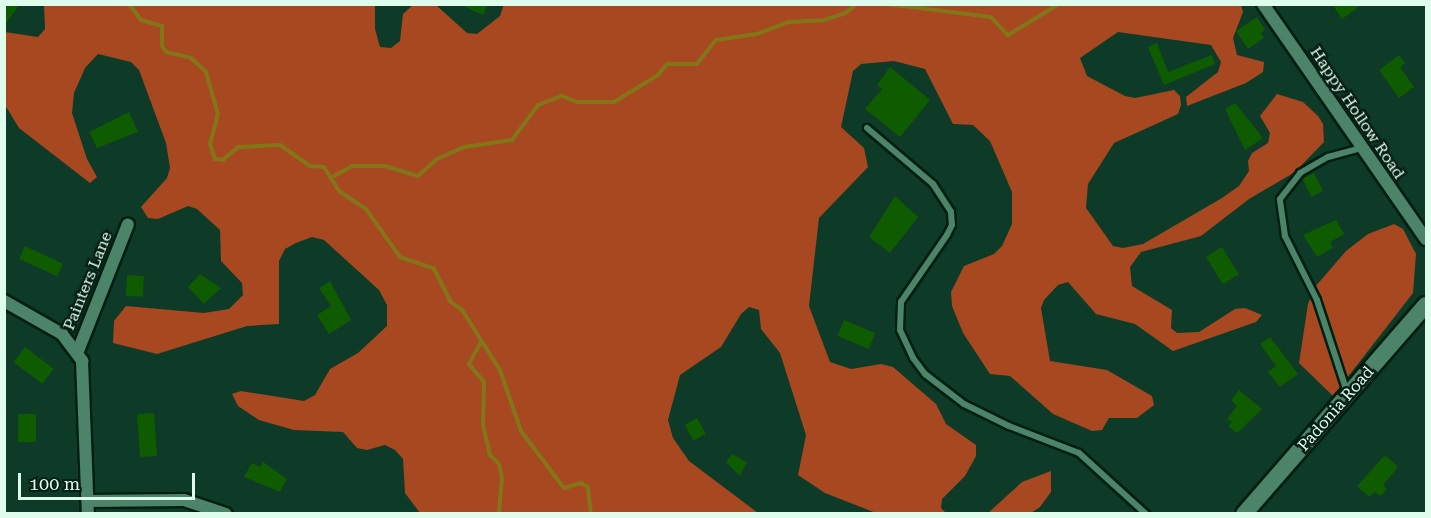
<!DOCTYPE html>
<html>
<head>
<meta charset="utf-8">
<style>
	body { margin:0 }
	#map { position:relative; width:1431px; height:518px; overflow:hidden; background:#0d3b27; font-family:"Roboto Serif",serif }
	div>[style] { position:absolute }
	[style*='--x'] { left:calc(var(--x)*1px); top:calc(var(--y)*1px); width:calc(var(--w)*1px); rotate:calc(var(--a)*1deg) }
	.forest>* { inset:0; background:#a74820 }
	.stream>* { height:4px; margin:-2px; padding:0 2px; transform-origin:2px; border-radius:2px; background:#837618 }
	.building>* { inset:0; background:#0f5b00; transform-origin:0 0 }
	.roads { filter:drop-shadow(2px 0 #021f12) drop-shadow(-2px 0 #021f12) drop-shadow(0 2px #021f12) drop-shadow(0 -2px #021f12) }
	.service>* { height:6px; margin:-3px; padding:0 3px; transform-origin:3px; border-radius:3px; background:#4b8468 }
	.minor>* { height:12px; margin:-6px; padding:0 6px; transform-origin:6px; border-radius:6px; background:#4b8468 }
	.secondary>* { height:16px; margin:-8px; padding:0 8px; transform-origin:8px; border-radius:8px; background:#4b8468 }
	span { translate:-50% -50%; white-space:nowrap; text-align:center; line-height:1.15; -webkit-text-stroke:5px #071f14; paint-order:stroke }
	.street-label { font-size:16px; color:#dffdec }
	.frame { position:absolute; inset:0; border:6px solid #dffdec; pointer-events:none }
	.scale { position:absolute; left:18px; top:473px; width:177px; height:27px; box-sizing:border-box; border:3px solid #dffdec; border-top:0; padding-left:8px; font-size:18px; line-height:21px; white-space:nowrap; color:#dffdec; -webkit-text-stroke:4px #071f14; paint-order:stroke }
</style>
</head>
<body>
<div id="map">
	<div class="forest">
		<div style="clip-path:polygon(44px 4px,375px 5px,375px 29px,380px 47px,391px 48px,400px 41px,403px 14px,414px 4px,436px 5px,467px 33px,477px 34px,500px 16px,504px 4px,1241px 5px,1243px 12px,1233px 38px,1237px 55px,1264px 62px,1263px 72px,1246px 83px,1187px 106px,1186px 97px,1218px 72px,1221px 62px,1211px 45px,1118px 32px,1080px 58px,1087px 76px,1125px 96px,1135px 98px,1174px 90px,1180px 96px,1181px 105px,1178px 114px,1114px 143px,1088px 184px,1086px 208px,1113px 246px,1123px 248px,1143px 244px,1222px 198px,1239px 186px,1249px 171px,1248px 161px,1252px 153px,1268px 143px,1270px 133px,1260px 116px,1277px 94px,1303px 102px,1318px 116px,1323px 124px,1324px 142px,1295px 172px,1249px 199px,1201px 236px,1141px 252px,1130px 267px,1132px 286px,1172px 310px,1171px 328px,1177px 333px,1199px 332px,1235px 309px,1245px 308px,1262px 315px,1256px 322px,1173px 351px,1135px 324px,1096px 314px,1068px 282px,1058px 285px,1044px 300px,1041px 308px,1050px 361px,1107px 370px,1152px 396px,1154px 405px,1137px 418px,1109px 418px,1102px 430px,1092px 431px,1053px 414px,1010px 376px,990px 374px,963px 333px,952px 306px,951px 292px,964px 266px,994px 254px,1002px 246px,1012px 224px,1012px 192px,990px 141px,973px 125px,953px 124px,925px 69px,894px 61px,861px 64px,853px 71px,841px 127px,864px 148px,868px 167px,819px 218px,809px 306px,830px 362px,851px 369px,881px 364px,893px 367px,936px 404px,946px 424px,976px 445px,976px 456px,965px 476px,942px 499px,941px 508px,946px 513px,876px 513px,825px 493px,798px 475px,806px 435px,780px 353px,761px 329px,759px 310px,749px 307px,741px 314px,721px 347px,680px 375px,668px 420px,673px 438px,689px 461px,758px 513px,420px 513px,405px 493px,403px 459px,395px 450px,385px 445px,367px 450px,357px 448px,343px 432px,294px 430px,259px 420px,238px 406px,232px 394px,241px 391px,304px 401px,315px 395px,330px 369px,358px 353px,387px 326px,387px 305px,379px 290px,324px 240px,312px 237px,296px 243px,285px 249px,279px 261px,279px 324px,247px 326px,157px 354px,113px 343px,114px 321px,126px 306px,204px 313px,229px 309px,243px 295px,242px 283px,221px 261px,220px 230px,197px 209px,188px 206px,158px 219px,148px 218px,141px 207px,167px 178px,170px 168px,166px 143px,139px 70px,131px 62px,98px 54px,85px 68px,74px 93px,72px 113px,87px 159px,97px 177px,90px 183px,19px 128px,5px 105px,5px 32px,38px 37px,45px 29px)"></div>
		<div style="clip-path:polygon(1394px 224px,1403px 229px,1416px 254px,1413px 293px,1333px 396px,1299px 363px,1308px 304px,1315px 287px,1346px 251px,1368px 234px)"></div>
		<div style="clip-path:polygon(1051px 471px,1051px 492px,1040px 507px,1031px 513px,988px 513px,1022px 482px)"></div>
	</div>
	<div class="stream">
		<div style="--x:129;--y:4;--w:20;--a:53"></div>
		<div style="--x:141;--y:20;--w:22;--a:16"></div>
		<div style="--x:162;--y:26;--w:20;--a:90"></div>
		<div style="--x:162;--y:46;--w:7;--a:56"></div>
		<div style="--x:166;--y:52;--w:26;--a:13"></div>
		<div style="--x:191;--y:58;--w:21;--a:43"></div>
		<div style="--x:206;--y:72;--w:44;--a:74.1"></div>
		<div style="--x:218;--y:114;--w:31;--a:105"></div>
		<div style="--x:210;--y:144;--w:16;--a:72"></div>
		<div style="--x:215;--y:159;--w:8;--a:7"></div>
		<div style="--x:223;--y:160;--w:20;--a:-41"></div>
		<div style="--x:238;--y:147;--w:42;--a:-2.7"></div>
		<div style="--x:280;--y:145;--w:37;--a:35"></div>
		<div style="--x:310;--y:166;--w:14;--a:4"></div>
		<div style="--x:324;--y:167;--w:28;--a:58"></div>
		<div style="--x:339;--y:191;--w:32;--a:34"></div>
		<div style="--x:366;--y:209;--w:59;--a:54.7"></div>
		<div style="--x:400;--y:257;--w:36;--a:19"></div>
		<div style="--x:434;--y:269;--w:37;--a:63"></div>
		<div style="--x:451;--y:302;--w:14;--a:36"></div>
		<div style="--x:462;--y:310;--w:71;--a:57.7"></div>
		<div style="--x:500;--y:370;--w:65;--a:71"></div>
		<div style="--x:521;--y:431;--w:71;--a:53"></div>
		<div style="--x:564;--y:488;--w:18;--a:-16"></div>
		<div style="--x:581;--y:483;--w:8;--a:30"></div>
		<div style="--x:588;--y:487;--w:27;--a:84"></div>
		<div style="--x:887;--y:4;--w:105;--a:7.1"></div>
		<div style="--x:991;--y:17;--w:25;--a:47"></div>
		<div style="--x:1008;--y:35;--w:60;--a:-31.3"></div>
		<div style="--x:334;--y:176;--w:21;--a:-29"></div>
		<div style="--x:352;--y:166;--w:33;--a:0"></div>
		<div style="--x:385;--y:166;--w:34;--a:17"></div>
		<div style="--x:418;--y:176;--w:25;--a:-42"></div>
		<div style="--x:437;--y:159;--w:30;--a:-24"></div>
		<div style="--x:464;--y:147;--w:49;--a:-8.3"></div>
		<div style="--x:512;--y:140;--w:44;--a:-53.4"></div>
		<div style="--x:538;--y:105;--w:26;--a:-21"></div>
		<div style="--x:562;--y:96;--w:16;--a:22"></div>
		<div style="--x:577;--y:102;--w:37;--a:0"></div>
		<div style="--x:614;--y:102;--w:52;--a:-31.5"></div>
		<div style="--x:658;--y:75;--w:14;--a:-51"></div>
		<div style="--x:667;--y:64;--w:30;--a:0"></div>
		<div style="--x:697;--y:64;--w:31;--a:-52"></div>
		<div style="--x:716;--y:40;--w:41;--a:-8.3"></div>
		<div style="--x:757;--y:34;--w:34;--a:-21"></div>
		<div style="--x:789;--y:22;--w:35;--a:-3"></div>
		<div style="--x:824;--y:20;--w:23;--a:-18"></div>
		<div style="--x:846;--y:13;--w:13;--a:-42"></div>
		<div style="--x:481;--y:342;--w:25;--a:119"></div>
		<div style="--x:469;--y:364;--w:23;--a:50"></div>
		<div style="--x:484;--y:382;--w:43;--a:91.3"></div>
		<div style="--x:483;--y:425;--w:31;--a:77"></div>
		<div style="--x:490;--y:455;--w:13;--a:45"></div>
		<div style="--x:499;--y:464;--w:14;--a:78"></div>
		<div style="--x:502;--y:478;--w:36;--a:95"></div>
	</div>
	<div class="building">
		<div style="clip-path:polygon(4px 4px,20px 4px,4px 26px)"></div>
		<div style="clip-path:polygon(459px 4px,488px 4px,483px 15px)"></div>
		<div style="clip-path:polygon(1332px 4px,1363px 4px,1342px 19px)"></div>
		<div style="clip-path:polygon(1257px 17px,1265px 30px,1261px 33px,1264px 38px,1248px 49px,1236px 31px)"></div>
		<div style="clip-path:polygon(1157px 43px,1168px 72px,1212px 55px,1215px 64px,1164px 85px,1148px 47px)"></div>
		<div style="clip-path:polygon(1399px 55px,1405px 63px,1400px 67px,1414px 87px,1399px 98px,1379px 70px)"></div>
		<div style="clip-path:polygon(890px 67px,930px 100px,900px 137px,865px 109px,882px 89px,877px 85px)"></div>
		<div style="clip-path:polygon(1235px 103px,1263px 138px,1245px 150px,1225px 109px)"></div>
		<div style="clip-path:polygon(129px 112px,138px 132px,97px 148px,89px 132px)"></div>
		<div style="left:1314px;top:173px;width:20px;height:13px;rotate:63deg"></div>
		<div style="clip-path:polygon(895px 196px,918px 217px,890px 253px,869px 237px)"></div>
		<div style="clip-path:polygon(1336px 220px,1344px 234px,1330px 242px,1333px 248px,1317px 257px,1303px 235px)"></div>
		<div style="left:25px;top:246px;width:42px;height:14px;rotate:25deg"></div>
		<div style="left:1222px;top:247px;width:32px;height:19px;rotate:58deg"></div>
		<div style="clip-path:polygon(200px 274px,221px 288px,204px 304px,188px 287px)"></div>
		<div style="left:127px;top:275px;width:17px;height:21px;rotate:3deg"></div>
		<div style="clip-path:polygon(330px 281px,351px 320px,329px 334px,317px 315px,331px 306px,319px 288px)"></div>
		<div style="left:844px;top:320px;width:34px;height:17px;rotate:23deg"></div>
		<div style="clip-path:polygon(1270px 337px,1298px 374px,1280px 387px,1268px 372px,1276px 366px,1260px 344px)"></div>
		<div style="left:25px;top:347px;width:36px;height:19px;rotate:37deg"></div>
		<div style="clip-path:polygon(1239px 390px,1262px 409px,1237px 433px,1228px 426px,1232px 422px,1227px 419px,1237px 406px,1231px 400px)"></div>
		<div style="left:154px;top:413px;width:43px;height:17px;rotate:86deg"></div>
		<div style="left:18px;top:414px;width:18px;height:28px"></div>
		<div style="left:697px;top:418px;width:18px;height:14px;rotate:61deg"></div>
		<div style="clip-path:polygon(732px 454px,747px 462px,740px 476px,726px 462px)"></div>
		<div style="clip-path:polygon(1385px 455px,1398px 467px,1383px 485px,1387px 489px,1381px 496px,1374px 492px,1369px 497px,1357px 486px)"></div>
		<div style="clip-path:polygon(263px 462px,287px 479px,280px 492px,244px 477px,252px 463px,260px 467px)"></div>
	</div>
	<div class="roads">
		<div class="service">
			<div style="--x:867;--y:128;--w:87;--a:40.3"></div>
			<div style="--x:933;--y:184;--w:33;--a:57"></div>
			<div style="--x:951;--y:212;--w:13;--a:86"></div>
			<div style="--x:952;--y:225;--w:11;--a:117"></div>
			<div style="--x:947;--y:235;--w:81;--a:124.5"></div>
			<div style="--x:901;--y:302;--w:28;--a:92"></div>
			<div style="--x:900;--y:330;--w:31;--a:65"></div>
			<div style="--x:913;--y:358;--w:20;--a:53"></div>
			<div style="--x:925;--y:374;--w:49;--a:37.6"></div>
			<div style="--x:964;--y:404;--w:50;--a:26.1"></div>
			<div style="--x:1009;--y:426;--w:75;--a:21.1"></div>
			<div style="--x:1079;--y:453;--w:91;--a:42.3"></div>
			<div style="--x:1347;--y:392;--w:97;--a:-108.1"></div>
			<div style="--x:1317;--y:300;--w:72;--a:-116.6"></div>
			<div style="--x:1285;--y:236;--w:37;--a:-98"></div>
			<div style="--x:1280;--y:199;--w:33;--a:-52"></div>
			<div style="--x:1300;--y:173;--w:32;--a:-30"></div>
			<div style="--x:1328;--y:157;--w:34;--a:-15"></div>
		</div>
		<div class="minor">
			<div style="--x:1263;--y:4;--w:286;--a:55.3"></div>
			<div style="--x:4;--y:301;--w:67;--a:29.6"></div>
			<div style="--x:62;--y:334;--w:34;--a:53"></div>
			<div style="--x:82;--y:361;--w:153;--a:87.8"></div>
			<div style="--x:78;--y:351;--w:136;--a:-68.5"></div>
			<div style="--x:88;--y:501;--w:96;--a:-0.6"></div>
			<div style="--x:184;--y:500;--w:44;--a:18.4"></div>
		</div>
		<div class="secondary">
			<div style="--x:1244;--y:514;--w:277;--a:-49"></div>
		</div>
	</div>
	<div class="street-label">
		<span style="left:1357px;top:113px;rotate:56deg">Happy Hollow Road</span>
		<span style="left:88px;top:281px;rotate:-68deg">Painters Lane</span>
		<span style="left:1336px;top:409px;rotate:-49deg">Padonia Road</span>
	</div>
	<div class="frame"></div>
	<div class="scale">100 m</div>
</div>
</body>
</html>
